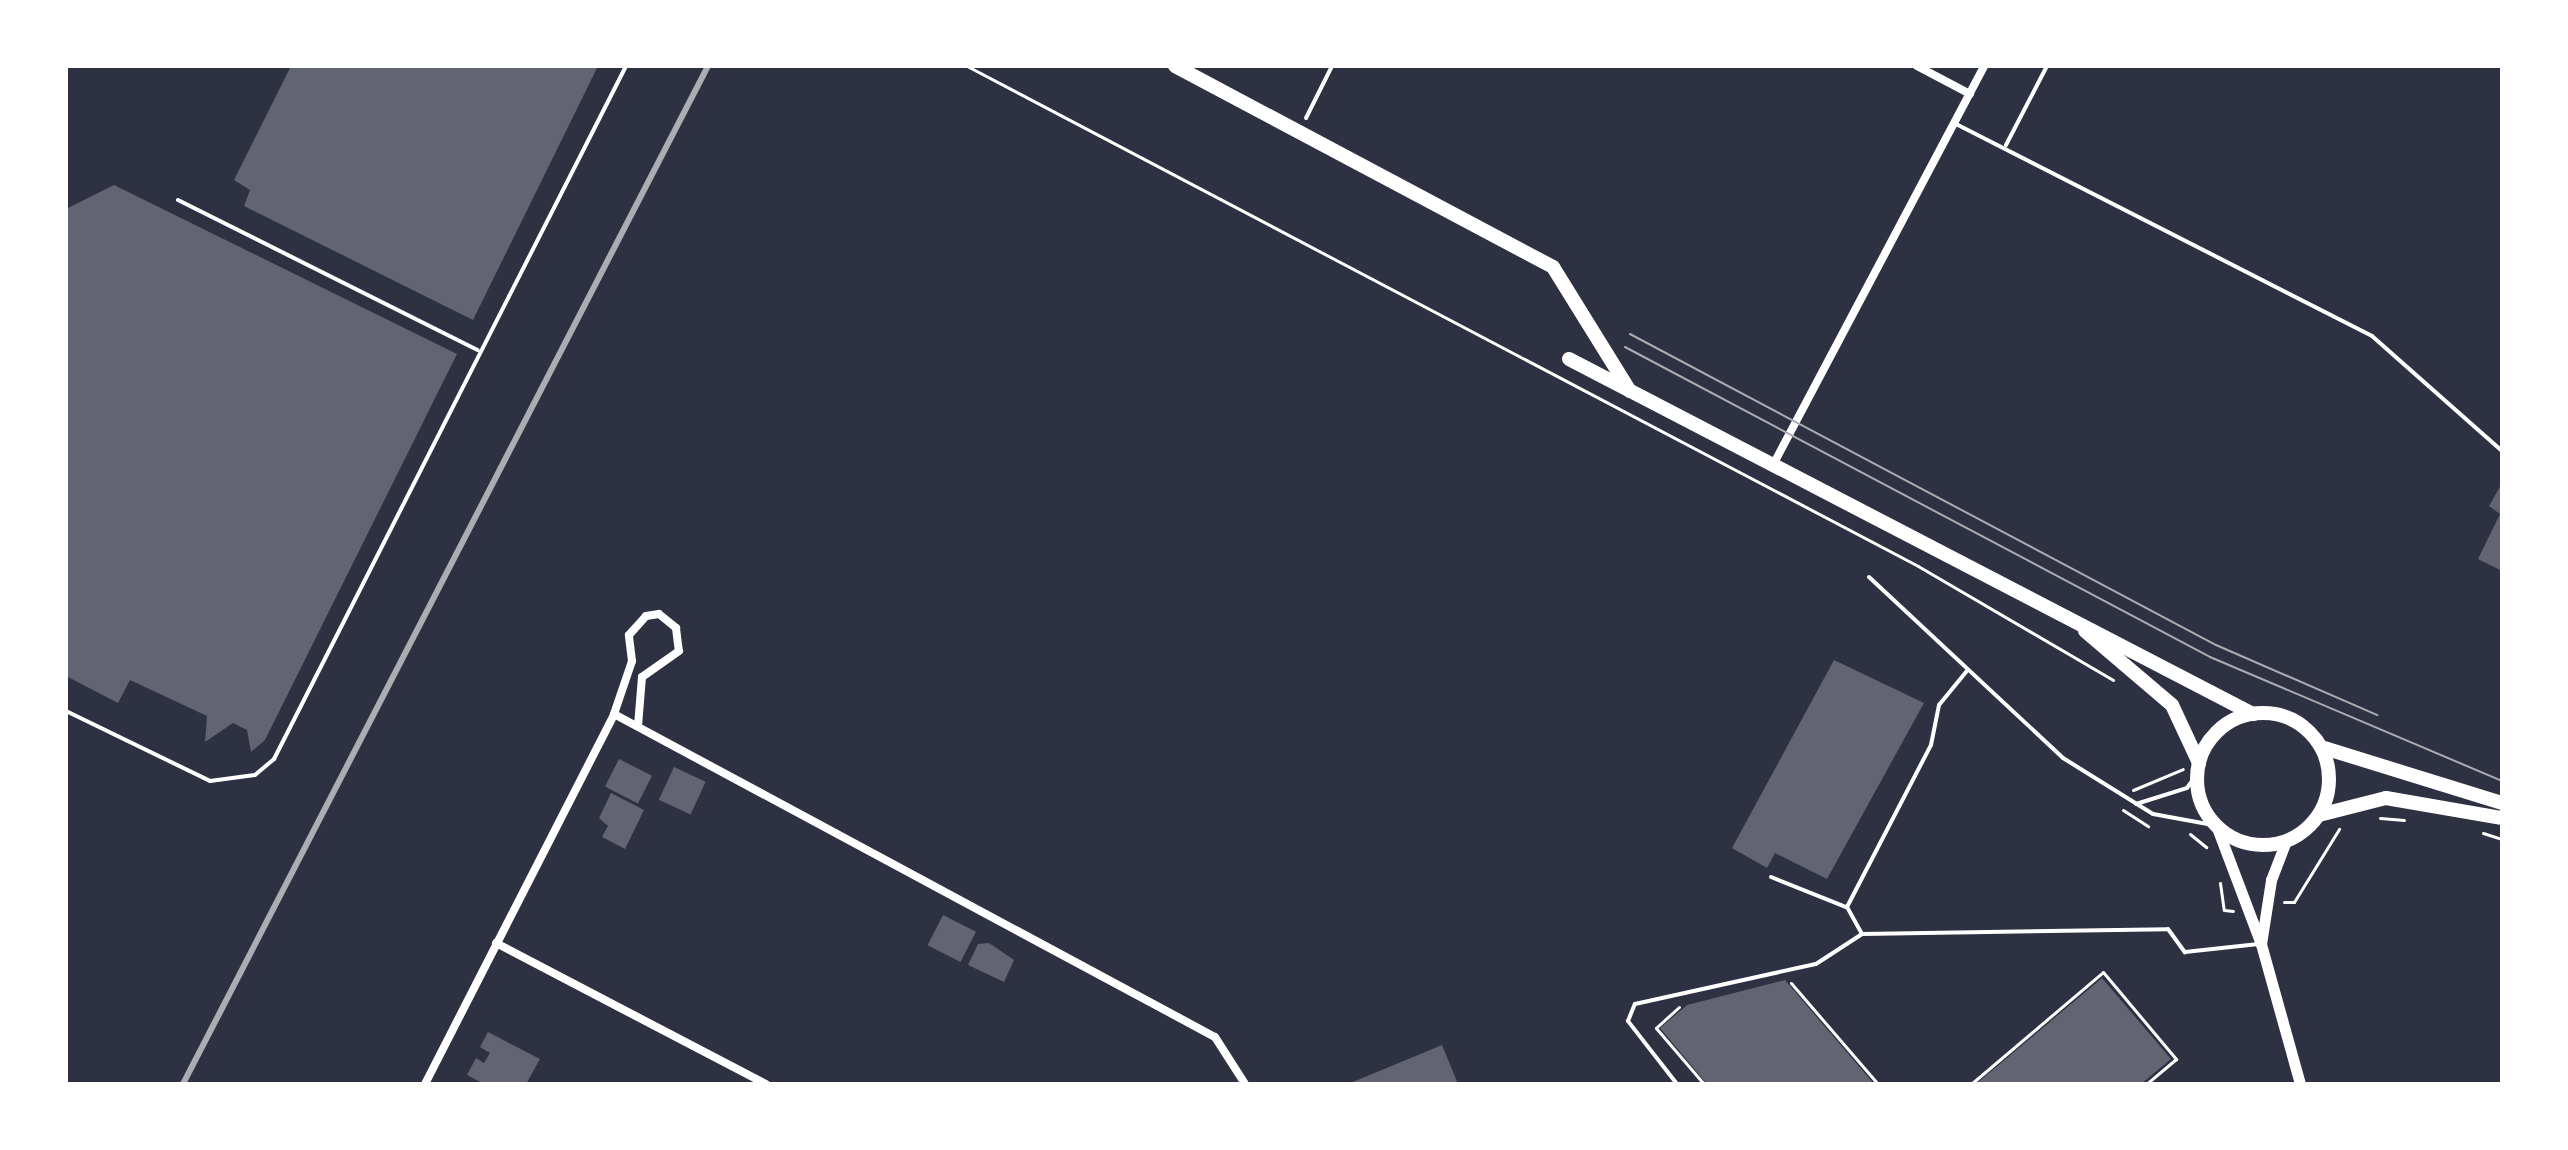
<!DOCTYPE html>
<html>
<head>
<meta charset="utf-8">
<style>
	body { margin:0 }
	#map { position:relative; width:2568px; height:1150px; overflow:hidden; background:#2d3142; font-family:Montserrat,sans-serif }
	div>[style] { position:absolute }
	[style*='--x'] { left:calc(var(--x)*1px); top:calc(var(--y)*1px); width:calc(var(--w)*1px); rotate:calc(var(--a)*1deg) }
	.building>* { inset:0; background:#626471; transform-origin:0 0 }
	.path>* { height:3px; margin:-1.5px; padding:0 1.5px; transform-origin:1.5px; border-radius:1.5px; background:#fff }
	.service>* { height:4px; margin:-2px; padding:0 2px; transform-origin:2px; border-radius:2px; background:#fff }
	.minor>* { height:8px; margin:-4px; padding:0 4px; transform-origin:4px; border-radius:4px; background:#fff }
	.tertiary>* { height:11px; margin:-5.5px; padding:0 5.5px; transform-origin:5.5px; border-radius:5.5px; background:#fff }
	.primary>* { height:14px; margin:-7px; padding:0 7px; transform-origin:7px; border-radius:7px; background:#fff }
	.primary>.ring { margin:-7px; padding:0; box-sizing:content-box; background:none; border:14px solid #fff; border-radius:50% }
	.tram>* { height:2px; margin:-1px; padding:0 1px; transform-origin:1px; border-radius:1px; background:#abadb3 }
	.rail>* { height:6px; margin:-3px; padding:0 3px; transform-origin:3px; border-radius:3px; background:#abadb3 }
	span { translate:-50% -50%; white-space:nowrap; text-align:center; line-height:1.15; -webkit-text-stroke:7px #fff; paint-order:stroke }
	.frame { position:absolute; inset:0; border:68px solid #fff; pointer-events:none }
</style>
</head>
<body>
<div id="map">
	<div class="building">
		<div style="clip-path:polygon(291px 66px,598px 66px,473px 320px,244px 206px,250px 190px,234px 180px)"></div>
		<div style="clip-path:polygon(114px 185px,457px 354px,265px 740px,251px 752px,247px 730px,233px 723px,205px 742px,207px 716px,130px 680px,118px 703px,66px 676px,66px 209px)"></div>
		<div style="clip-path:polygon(2502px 483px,2502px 571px,2478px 559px,2500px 514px,2489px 506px)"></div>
		<div style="clip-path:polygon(1834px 660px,1924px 703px,1827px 879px,1775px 853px,1767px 868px,1732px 848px)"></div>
		<div style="left:619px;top:759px;width:37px;height:31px;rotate:27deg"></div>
		<div style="left:674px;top:767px;width:35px;height:36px;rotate:25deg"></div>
		<div style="clip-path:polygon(611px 793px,644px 810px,625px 849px,602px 837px,608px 826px,599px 818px)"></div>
		<div style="left:943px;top:915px;width:37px;height:34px;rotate:27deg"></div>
		<div style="clip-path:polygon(989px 943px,1014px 960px,1004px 982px,968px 965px,978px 944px)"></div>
		<div style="clip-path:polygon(2102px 978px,2171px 1059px,2141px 1084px,1976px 1084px)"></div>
		<div style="clip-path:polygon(1785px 980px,1874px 1084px,1707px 1084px,1660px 1028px,1687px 1005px)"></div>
		<div style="clip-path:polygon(488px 1032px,540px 1059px,526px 1084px,484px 1084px,467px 1075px,476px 1058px,484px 1063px,490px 1053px,480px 1047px)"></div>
		<div style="clip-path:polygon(1442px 1045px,1458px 1084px,1348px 1084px)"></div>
	</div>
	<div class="path">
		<div style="--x:967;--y:66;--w:1074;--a:27.73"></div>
		<div style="--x:1918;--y:566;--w:226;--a:30.3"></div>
		<div style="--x:2133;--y:790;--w:54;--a:-22.8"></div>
		<div style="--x:2123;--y:810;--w:30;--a:33"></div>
		<div style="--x:2380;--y:818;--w:24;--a:5"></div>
		<div style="--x:2483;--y:833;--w:20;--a:18"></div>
		<div style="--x:2190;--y:834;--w:21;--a:39"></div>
		<div style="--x:2220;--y:883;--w:27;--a:82"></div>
		<div style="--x:2224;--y:910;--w:9;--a:6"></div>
		<div style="--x:2284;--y:902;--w:10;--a:0"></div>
		<div style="--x:2294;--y:902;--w:86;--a:-58.3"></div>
		<div style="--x:1791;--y:983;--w:133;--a:49.3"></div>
		<div style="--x:1679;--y:1007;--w:31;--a:138"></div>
		<div style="--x:1656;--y:1028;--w:74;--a:49.4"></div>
		<div style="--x:1971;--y:1084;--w:173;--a:-40.3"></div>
		<div style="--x:2103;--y:972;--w:114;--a:50"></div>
		<div style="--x:2176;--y:1059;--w:39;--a:140"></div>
	</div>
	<div class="service">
		<div style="--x:1306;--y:118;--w:58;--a:-63.4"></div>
		<div style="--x:1956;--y:124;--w:467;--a:27"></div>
		<div style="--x:2372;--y:336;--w:174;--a:41.5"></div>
		<div style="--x:2006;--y:145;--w:89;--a:-62.6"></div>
		<div style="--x:178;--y:200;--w:335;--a:26.6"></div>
		<div style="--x:1869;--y:577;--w:265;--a:43"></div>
		<div style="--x:2063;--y:758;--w:106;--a:31.9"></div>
		<div style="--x:2153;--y:814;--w:61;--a:10.4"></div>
		<div style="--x:66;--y:711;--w:160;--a:25.9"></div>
		<div style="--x:210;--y:781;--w:45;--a:-7.6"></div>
		<div style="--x:255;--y:775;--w:25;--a:-40"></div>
		<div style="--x:274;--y:759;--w:777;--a:-63.07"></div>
		<div style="--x:2136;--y:804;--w:53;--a:-17.4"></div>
		<div style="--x:2187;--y:788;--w:17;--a:-54"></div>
		<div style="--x:1771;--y:877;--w:81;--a:21.8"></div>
		<div style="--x:1862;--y:934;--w:31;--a:-119"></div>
		<div style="--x:1847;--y:907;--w:182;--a:-62.6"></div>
		<div style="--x:1931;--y:745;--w:41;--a:-78.7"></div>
		<div style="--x:1939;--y:705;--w:43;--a:-50.7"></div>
		<div style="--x:1677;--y:1084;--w:80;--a:-127.9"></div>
		<div style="--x:1628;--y:1021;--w:18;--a:-68"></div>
		<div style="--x:1635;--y:1004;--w:185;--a:-12.5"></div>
		<div style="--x:1816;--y:964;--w:55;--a:-33.1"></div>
		<div style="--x:1862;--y:934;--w:306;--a:-0.9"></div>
		<div style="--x:2168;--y:929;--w:29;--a:54"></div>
		<div style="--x:2185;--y:952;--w:74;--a:-6.2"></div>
	</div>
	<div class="minor">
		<div style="--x:1917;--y:66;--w:60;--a:27.8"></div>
		<div style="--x:1773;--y:465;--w:451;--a:-62.1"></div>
		<div style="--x:614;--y:714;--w:682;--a:28.26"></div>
		<div style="--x:1215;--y:1037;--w:56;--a:57.4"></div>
		<div style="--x:496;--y:943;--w:305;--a:27.6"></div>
		<div style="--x:425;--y:1084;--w:415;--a:-62.9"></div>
		<div style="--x:614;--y:714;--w:56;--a:-71.2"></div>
		<div style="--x:632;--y:661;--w:26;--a:-97"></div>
		<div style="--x:629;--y:635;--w:25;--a:-48"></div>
		<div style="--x:646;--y:616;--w:13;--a:-9"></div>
		<div style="--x:659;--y:614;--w:22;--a:39"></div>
		<div style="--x:676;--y:628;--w:23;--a:83"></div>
		<div style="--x:679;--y:651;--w:45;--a:144.9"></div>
		<div style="--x:642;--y:677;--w:49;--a:94.7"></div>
	</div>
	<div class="tertiary">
		<div style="--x:2216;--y:825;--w:127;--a:69.3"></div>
		<div style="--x:2261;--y:944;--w:145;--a:74.4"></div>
		<div style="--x:2261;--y:944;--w:65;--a:-81.1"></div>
		<div style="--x:2271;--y:880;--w:42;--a:-69"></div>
	</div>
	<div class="primary">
		<div style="--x:1175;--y:66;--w:428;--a:28"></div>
		<div style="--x:1553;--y:267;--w:146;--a:58.2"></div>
		<div style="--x:1569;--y:359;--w:771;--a:27.43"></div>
		<div style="--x:2085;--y:631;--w:114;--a:40.4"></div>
		<div style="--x:2172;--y:705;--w:64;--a:65"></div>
		<div class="ring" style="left:2197px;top:713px;width:118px;height:118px"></div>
		<div style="--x:2321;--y:747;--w:189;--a:17.2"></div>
		<div style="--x:2319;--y:815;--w:69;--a:-14.2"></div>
		<div style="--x:2386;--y:798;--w:118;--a:9.8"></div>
	</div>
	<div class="tram">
		<div style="--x:1630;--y:334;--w:663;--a:27.96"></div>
		<div style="--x:2216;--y:645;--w:176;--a:23.5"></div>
		<div style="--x:1625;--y:347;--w:662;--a:27.92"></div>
		<div style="--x:2210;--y:657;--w:317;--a:23"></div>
	</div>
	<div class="rail">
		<div style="--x:183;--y:1084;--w:1145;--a:-62.72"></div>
	</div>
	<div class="frame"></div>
</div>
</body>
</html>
